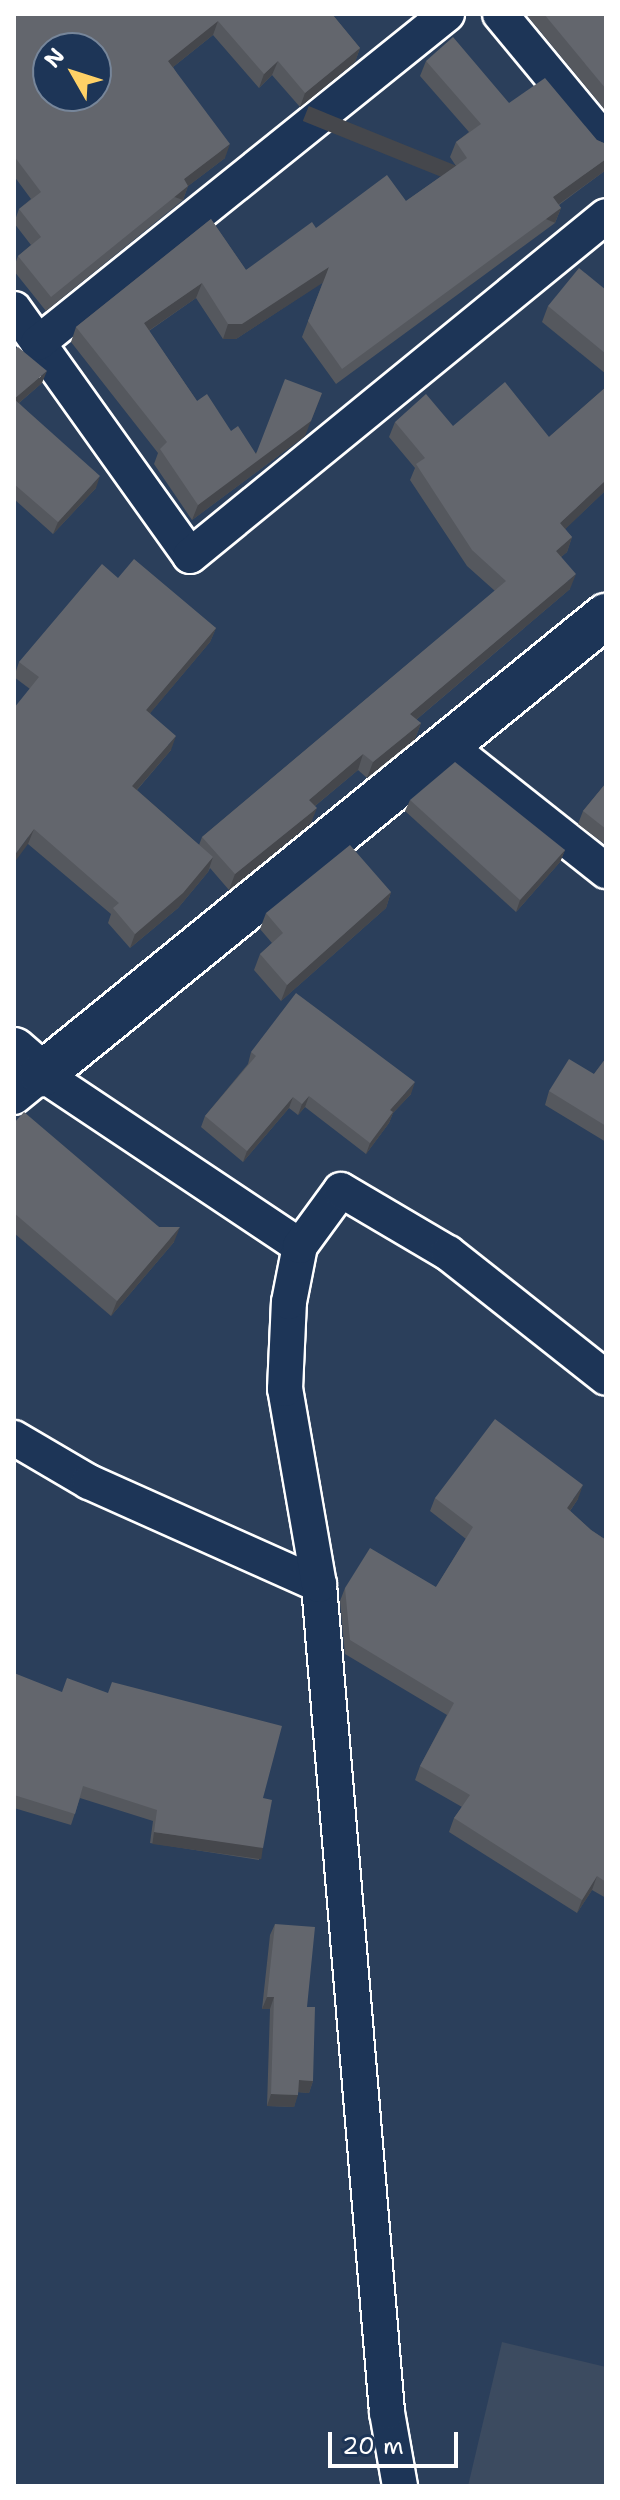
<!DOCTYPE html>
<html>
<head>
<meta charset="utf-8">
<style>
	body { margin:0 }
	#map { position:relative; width:620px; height:2500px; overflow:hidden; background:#2b3f5b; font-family:"Shantell Sans",sans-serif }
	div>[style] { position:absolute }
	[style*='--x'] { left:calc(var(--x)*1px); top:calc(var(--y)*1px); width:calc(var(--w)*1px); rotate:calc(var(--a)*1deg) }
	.built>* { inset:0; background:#3c4b60 }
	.roads { filter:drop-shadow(2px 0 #fff) drop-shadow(-2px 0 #fff) drop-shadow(0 2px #fff) drop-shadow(0 -2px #fff) }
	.minor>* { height:34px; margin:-17px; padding:0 17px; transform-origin:17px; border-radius:17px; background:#1d3557 }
	.tertiary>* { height:44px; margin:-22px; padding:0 22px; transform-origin:22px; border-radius:22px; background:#1d3557 }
	.wall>* { inset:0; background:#55585e }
	.shaded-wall>* { inset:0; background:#45474c; transform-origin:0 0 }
	.building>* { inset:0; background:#63666d }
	span { translate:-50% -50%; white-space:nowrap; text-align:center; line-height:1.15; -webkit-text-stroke:6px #1d3557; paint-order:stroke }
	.frame { position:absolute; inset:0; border:16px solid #fff; pointer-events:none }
	.north { position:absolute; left:32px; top:32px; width:80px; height:80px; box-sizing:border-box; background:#1d3557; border:2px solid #77869a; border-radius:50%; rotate:309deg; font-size:22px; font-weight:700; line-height:32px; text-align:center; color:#fff }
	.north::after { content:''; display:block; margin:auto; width:28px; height:36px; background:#ffd166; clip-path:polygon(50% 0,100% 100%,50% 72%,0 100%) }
	.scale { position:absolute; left:328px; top:2432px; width:130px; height:36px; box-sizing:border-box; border:4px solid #fff; border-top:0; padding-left:10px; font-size:24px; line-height:28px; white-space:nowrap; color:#fff; -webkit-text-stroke:6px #1d3557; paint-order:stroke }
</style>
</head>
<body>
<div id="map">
	<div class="built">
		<div style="clip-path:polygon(502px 2342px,606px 2367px,606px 2486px,468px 2486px)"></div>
	</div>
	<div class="roads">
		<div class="minor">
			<div style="--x:500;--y:14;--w:166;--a:50.4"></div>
			<div style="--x:14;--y:309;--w:303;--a:54.5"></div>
			<div style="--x:190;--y:556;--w:537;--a:-39.26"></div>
			<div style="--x:38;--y:343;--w:525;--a:-38.81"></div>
			<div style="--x:447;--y:745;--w:203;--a:38.4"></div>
			<div style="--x:14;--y:1097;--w:36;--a:-39"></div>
			<div style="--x:42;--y:1074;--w:310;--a:33.7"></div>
			<div style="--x:14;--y:1438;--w:87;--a:30.4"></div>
			<div style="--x:89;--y:1482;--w:252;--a:24.1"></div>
			<div style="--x:400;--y:2486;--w:75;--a:-100"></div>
			<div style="--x:387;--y:2412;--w:830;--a:-94.7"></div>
			<div style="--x:319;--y:1585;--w:199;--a:-99.8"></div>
			<div style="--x:285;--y:1389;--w:87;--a:-87.4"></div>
			<div style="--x:289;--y:1302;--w:57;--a:-78.9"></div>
			<div style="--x:300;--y:1246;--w:69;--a:-53.8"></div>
			<div style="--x:341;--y:1190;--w:124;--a:30.5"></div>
			<div style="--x:448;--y:1253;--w:201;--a:38.3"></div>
		</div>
		<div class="tertiary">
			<div style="--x:14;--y:1050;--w:37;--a:41"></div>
			<div style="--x:42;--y:1074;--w:727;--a:-39.08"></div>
		</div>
	</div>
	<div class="wall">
		<div style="clip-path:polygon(14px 14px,332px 14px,360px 48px,355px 62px,300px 107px,272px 75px,259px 88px,213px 35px,173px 67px,225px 158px,188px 186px,183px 200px,46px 311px,14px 271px,14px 267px,18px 256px,31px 245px,14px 223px,19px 209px,31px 199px,14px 176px)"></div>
		<div style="clip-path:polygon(526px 14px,606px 14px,606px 111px)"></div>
		<div style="clip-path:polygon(426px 61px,509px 103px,606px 144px,606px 170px,559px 205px,561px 208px,555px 223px,336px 384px,302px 337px,323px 282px,236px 339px,223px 339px,196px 298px,149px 331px,197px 401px,256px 454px,305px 436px,192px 520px,154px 464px,158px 453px,71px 342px,76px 327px,211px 219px,246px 270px,316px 228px,406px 201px,456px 166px,450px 157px,456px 142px,469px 132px,420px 76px)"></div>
		<div style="clip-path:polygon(606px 290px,606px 374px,542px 322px,548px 306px)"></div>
		<div style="clip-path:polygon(14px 350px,42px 383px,19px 403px,96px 488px,53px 534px,14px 499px)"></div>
		<div style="clip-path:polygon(606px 387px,606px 490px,565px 529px,572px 537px,567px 552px,561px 557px,570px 589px,416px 720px,421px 723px,415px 739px,367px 778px,358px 770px,315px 806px,311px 823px,229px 890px,210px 868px,208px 872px,178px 908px,130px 948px,108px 923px,111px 914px,28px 844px,30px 689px,14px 677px,19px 662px,118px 578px,216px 628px,210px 642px,150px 713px,171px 750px,137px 790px,199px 845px,202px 837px,495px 591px,467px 566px,410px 480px,415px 468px,389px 437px,395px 422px,453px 426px,549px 437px)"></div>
		<div style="clip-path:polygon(606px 783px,606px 845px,578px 824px,583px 811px)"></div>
		<div style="clip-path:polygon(410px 800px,565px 850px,560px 862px,516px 912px,405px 811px)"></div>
		<div style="clip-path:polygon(391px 892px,386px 908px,281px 1001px,254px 970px,260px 954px,272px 943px,260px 929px,266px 913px)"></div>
		<div style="clip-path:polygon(251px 1052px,411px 1094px,393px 1113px,389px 1123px,366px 1154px,305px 1107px,298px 1115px,289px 1108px,243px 1162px,201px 1127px,205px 1116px,248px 1064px)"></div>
		<div style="clip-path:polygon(606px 1058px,606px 1142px,545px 1105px,549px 1091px,594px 1074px)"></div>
		<div style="clip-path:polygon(14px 1123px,159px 1227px,174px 1242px,111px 1316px,14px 1233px)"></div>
		<div style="clip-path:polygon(435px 1498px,578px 1499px,570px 1511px,591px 1530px,606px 1540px,606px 1898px,592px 1890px,577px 1913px,449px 1832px,454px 1818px,462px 1807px,415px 1780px,420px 1766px,447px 1715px,345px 1654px,340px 1601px,345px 1588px,436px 1587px,466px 1539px,430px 1511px)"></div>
		<div style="clip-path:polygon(14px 1673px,263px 1798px,259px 1860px,150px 1843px,153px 1821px,80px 1798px,71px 1825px,14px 1808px)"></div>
		<div style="clip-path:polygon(275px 1924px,307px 2007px,313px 2081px,309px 2093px,298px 2092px,294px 2107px,267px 2106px,270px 2009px,262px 2009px,270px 1935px)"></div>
	</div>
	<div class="shaded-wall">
		<div style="clip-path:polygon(218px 21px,213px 35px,163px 75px,168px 61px)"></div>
		<div style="clip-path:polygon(360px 48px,355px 62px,300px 107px,305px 93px)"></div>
		<div style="clip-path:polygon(278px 61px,272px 75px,259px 88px,264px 74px)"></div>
		<div style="clip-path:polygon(230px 144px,225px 158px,179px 193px,184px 179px)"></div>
		<div style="clip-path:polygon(606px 159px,606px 170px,548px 212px,553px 197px)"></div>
		<div style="left:188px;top:186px;width:15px;height:176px;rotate:110deg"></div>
		<div style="left:561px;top:208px;width:16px;height:272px;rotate:112deg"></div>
		<div style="clip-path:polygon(329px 267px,324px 282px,236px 339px,223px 339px,228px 324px)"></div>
		<div style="clip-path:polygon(202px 283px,196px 298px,138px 338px,144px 323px)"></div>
		<div style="clip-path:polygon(47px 371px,42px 383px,14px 407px,14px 399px)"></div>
		<div style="clip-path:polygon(322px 393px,305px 436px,192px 520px,198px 505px)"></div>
		<div style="clip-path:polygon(100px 476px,96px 488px,53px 534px,58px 522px)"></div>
		<div style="clip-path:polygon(606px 480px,606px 490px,555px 539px,560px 523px)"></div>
		<div style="clip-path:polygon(572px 537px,567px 552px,550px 566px,556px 551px)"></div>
		<div style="clip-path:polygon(576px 574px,570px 589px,404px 730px,410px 714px)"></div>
		<div style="clip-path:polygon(216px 628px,210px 642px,141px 724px,146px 710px)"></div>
		<div style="clip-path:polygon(421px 723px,415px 739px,367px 778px,373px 762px)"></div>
		<div style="clip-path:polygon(176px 736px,171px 750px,127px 801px,132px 786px)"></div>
		<div style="clip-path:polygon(363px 754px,358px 770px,304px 815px,309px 800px)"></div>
		<div style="clip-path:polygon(317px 808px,311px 823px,229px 890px,235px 874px)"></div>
		<div style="clip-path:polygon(34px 829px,28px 844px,14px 863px,14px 856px)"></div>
		<div style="clip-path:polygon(565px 850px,560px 862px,516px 912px,520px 900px)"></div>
		<div style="clip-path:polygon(213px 857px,208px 872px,178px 908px,130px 948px,135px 934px)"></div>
		<div style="clip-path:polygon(391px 892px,386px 908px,281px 1001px,287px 985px)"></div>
		<div style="clip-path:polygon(415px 1082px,411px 1094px,393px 1113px,389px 1123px,366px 1154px,370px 1143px,390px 1110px)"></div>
		<div style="clip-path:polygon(309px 1096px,305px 1107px,298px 1115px,302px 1104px)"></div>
		<div style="clip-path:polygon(293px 1097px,289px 1108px,243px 1162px,247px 1151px)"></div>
		<div style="clip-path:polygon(180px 1227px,174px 1242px,111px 1316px,117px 1301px)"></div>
		<div style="clip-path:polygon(583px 1485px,578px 1499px,562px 1522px,567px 1508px)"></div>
		<div style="left:154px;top:1832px;width:110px;height:12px;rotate:8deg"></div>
		<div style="clip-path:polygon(597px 1876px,592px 1890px,577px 1913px,582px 1900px)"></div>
		<div style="clip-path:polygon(267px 1997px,274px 1997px,270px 2009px,262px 2009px)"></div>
		<div style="clip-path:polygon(299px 2080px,313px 2081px,309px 2093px,295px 2092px)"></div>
		<div style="clip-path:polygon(271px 2094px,298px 2095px,294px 2107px,267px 2106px)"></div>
	</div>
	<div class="building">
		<div style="clip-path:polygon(evenodd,14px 14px,332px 14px,360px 48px,305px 93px,278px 61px,264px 74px,218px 21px,168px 61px,230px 144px,184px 179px,188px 186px,51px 297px,18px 256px,41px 237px,19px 209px,41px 192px,14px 156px,14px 14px,48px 48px,96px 48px,96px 96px,48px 96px,48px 48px)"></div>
		<div style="clip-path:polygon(544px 14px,606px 14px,606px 89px)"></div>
		<div style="clip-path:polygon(453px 37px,509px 103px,545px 78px,597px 140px,606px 144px,606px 159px,553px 197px,561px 208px,342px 369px,308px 321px,329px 267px,242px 324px,228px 324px,202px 283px,144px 323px,197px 401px,207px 394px,231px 431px,238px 426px,256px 454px,285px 379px,322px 393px,311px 421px,198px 505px,160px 449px,167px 442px,76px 327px,211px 219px,246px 270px,312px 222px,316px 228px,387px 175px,406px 201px,467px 158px,456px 142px,481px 124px,426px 61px)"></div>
		<div style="clip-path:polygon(579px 268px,606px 290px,606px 354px,548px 306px)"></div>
		<div style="clip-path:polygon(18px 347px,47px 371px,14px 399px,14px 350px)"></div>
		<div style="clip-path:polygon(505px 382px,549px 437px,606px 387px,606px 480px,560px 523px,572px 537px,556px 551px,576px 574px,410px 714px,421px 723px,373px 762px,363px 754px,309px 800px,317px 808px,235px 874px,202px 837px,506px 581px,472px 550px,416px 464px,425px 458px,395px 422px,426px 394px,453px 426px)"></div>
		<div style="clip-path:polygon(14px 399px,100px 476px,58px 522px,14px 484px)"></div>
		<div style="clip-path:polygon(134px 559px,216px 628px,146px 710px,176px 736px,132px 786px,213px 857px,183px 893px,135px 934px,113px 908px,119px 903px,34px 829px,14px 856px,14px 708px,39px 677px,19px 662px,102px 564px,118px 578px)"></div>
		<div style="clip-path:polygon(455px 762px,565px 850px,520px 900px,410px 800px)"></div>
		<div style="clip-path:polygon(606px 783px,606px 829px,583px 811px)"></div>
		<div style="clip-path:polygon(350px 845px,391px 892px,287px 985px,260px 954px,283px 933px,266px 913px)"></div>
		<div style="clip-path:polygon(296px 993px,415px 1082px,390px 1110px,393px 1112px,370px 1143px,309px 1096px,302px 1104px,293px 1097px,247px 1151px,205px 1116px,256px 1056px,251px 1052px)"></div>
		<div style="clip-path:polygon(606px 1058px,606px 1126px,549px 1091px,569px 1059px,594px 1074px)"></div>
		<div style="clip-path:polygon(24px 1112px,159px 1227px,180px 1227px,117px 1301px,14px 1213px,14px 1123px)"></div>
		<div style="clip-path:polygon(495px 1419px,583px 1485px,567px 1508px,591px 1530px,606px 1540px,606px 1882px,597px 1876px,582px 1900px,454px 1818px,470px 1795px,420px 1766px,454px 1703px,350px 1640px,345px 1588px,370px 1548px,436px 1587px,473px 1527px,435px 1498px)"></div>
		<div style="clip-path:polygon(14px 1673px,62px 1692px,67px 1678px,108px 1693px,112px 1682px,282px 1726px,263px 1798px,272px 1800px,263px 1848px,154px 1832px,157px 1810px,83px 1786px,75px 1814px,14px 1795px)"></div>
		<div style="clip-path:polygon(275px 1924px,315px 1927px,307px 2007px,315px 2007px,313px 2081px,299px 2080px,298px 2095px,271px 2094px,274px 1997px,267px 1997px)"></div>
	</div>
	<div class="frame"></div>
	<div class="north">N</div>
	<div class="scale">20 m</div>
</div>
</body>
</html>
